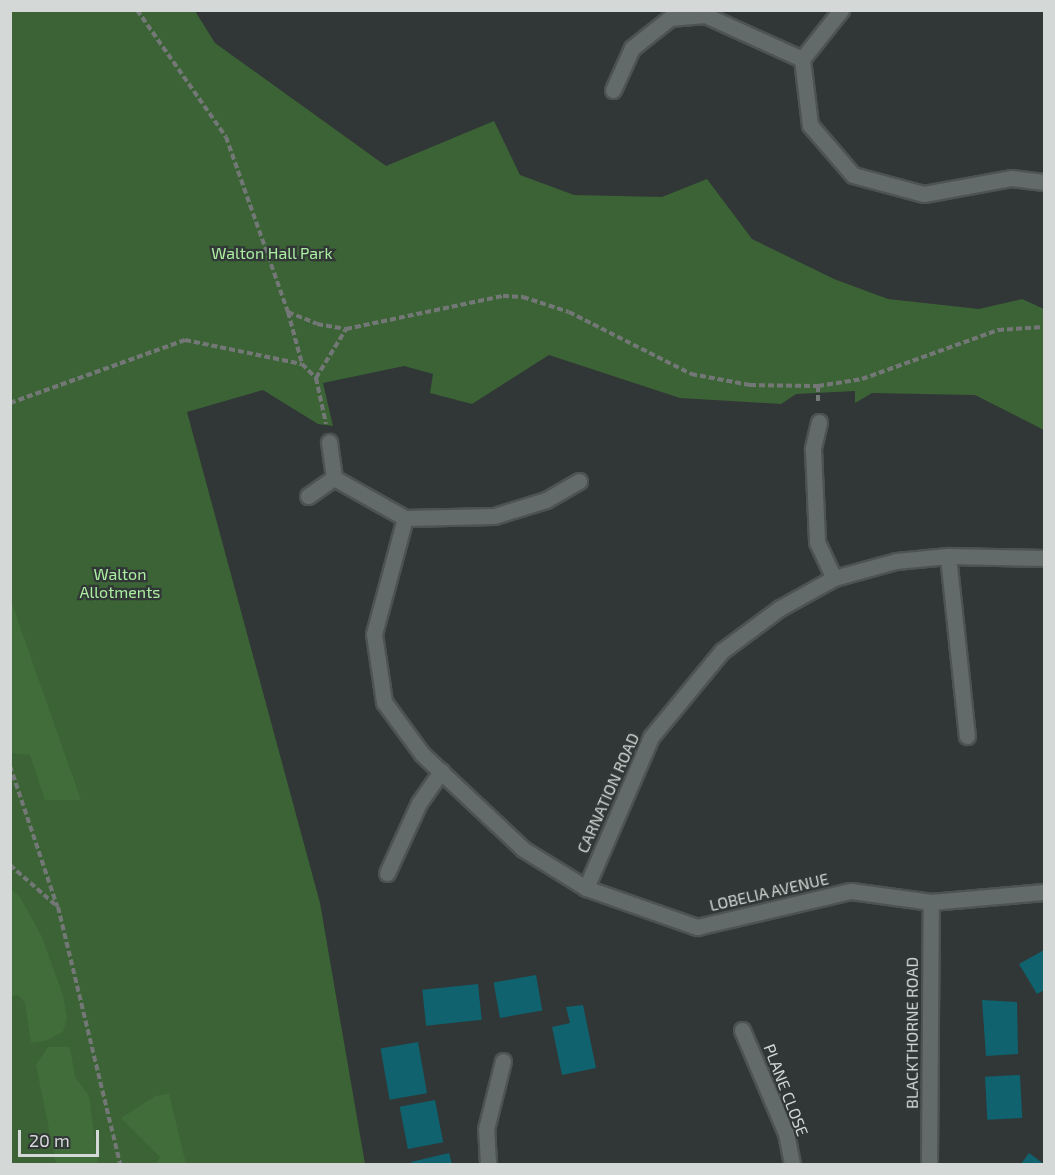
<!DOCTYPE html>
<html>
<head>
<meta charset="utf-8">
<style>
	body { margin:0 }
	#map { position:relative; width:1055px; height:1175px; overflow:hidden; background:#313736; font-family:"Exo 2",sans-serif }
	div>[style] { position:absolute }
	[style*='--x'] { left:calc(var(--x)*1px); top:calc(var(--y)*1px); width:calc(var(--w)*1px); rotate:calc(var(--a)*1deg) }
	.green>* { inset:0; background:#3b6335 }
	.forest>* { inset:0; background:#406d3a }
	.building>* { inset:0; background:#10626f; transform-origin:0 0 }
	.path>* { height:4px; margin-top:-2px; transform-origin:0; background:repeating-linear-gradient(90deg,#737877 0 6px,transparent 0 9px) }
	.roads { filter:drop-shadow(2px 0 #4d5352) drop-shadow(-2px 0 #4d5352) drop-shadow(0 2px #4d5352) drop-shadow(0 -2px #4d5352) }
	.street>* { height:15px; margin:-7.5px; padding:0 7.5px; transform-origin:7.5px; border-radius:7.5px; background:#636b6a }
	span { translate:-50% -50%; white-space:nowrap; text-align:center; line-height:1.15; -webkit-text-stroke:4.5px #313736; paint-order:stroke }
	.park-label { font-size:16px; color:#abeea1 }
	.street-label { font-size:16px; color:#d4d8d7 }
	.frame { position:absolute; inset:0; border:12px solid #d4d8d7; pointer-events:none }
	.scale { position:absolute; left:18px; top:1130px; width:81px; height:27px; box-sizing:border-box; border:3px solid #d4d8d7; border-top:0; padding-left:8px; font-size:18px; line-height:21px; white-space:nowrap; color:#d4d8d7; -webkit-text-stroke:4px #313736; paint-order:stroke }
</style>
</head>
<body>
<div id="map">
	<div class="green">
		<div style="clip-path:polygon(10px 11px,195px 11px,215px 43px,386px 166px,494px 121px,520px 175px,574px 195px,662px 197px,707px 179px,752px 239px,834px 279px,888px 299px,979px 309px,1022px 299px,1044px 309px,1044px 430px,975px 395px,872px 393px,855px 403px,855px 391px,796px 394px,781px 404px,680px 398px,549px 355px,472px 404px,430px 393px,433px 374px,404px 366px,323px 383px,333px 426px,318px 424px,263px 390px,187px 412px,320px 903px,365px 1164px,11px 1164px)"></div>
	</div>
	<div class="forest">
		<div style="clip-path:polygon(10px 601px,11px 601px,81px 800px,45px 800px,30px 755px,11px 753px)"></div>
		<div style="clip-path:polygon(11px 889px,20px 897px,41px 935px,63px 995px,67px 1019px,63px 1032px,45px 1041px,31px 1043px,25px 1003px,18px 995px,11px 996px)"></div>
		<div style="clip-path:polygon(48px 1047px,70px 1047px,75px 1077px,89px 1096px,98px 1164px,56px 1164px,36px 1065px)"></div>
		<div style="clip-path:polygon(169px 1094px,186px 1164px,156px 1164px,160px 1157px,121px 1118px,155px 1096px)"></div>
	</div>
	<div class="building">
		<div style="clip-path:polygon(1044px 950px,1044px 990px,1037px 994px,1019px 964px)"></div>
		<div style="left:536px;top:975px;width:36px;height:43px;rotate:80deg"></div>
		<div style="left:478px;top:984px;width:36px;height:56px;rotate:84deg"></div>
		<div style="clip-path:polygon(982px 1000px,1017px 1002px,1018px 1054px,986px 1056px)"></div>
		<div style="clip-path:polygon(583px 1005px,596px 1068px,562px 1075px,552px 1027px,570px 1023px,566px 1007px)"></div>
		<div style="left:418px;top:1042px;width:52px;height:38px;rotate:80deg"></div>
		<div style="left:1020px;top:1075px;width:43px;height:35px;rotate:87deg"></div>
		<div style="left:435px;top:1100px;width:43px;height:36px;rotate:79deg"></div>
		<div style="clip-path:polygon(449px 1153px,452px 1164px,412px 1164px,411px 1162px)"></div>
		<div style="clip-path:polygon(1029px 1153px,1044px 1164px,1021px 1164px)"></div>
	</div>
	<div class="path">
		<div style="--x:137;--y:10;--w:155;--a:55"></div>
		<div style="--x:226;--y:137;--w:186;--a:70.5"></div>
		<div style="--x:288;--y:312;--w:54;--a:74.9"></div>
		<div style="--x:302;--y:364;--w:20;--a:45"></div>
		<div style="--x:316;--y:378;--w:57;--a:-58.5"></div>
		<div style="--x:346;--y:329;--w:160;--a:-11.9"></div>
		<div style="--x:503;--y:296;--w:20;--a:3"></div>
		<div style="--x:523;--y:297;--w:48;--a:18.1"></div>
		<div style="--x:569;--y:312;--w:137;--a:26.9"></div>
		<div style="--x:691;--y:374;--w:60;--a:10.6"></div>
		<div style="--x:750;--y:385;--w:68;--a:0.8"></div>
		<div style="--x:818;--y:386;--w:45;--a:-9"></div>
		<div style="--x:862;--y:379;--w:145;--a:-19.8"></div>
		<div style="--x:998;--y:330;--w:46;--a:-3.7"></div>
		<div style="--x:288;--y:312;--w:31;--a:22"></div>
		<div style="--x:317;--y:324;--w:29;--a:10"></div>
		<div style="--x:316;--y:378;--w:47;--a:77.7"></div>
		<div style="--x:818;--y:386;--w:17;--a:90"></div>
		<div style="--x:10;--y:403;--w:186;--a:-19.8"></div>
		<div style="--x:185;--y:340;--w:119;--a:11.6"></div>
		<div style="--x:10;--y:766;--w:148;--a:71.4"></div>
		<div style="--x:10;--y:865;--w:64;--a:41.2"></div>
		<div style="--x:58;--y:907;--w:264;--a:76.4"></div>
	</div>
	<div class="roads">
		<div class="street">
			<div style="--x:841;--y:10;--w:63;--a:128.5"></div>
			<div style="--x:802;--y:59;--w:66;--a:83.1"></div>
			<div style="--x:810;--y:125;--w:66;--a:49.3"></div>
			<div style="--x:853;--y:175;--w:73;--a:15"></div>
			<div style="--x:924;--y:194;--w:88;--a:-10.4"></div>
			<div style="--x:1011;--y:178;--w:33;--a:7"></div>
			<div style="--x:613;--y:90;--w:46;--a:-65.7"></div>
			<div style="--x:632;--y:48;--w:48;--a:-38.3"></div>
			<div style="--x:670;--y:18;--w:35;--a:-5"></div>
			<div style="--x:705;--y:15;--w:107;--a:24.4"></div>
			<div style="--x:819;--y:422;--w:28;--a:103"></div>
			<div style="--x:813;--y:449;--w:93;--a:87.5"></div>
			<div style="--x:817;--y:542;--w:40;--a:65"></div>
			<div style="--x:329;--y:442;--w:36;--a:82"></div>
			<div style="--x:579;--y:481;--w:38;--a:150"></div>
			<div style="--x:546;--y:500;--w:54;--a:162.9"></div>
			<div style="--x:494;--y:516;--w:89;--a:178.7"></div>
			<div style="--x:405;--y:518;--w:120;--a:105"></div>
			<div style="--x:374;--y:634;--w:69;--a:81.6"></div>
			<div style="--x:384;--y:702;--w:64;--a:53.8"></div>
			<div style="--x:422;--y:754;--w:139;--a:43.2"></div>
			<div style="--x:523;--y:849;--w:74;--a:31.8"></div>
			<div style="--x:586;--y:888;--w:118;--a:19.4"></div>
			<div style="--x:697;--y:927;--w:158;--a:-13.2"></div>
			<div style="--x:851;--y:891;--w:81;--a:7.8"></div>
			<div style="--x:931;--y:902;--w:113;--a:-5.1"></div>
			<div style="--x:308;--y:496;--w:32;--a:-35"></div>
			<div style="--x:334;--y:478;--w:81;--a:29.4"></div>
			<div style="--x:948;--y:556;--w:181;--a:84"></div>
			<div style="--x:387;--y:873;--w:77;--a:-65.4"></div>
			<div style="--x:419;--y:803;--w:39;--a:-55"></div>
			<div style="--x:586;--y:888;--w:164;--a:-66.7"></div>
			<div style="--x:651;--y:737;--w:112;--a:-50.5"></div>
			<div style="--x:722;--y:651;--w:72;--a:-36.6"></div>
			<div style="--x:780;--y:608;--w:62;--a:-29.1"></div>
			<div style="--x:834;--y:578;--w:64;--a:-15.3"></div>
			<div style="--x:896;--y:561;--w:52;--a:-5.5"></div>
			<div style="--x:948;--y:556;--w:96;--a:1.2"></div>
			<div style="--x:742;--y:1030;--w:112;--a:66.9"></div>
			<div style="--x:786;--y:1133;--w:32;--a:79"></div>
			<div style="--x:488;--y:1164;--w:35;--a:-93"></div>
			<div style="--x:486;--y:1129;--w:70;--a:-76"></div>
			<div style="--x:929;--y:1164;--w:262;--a:-89.6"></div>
		</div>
	</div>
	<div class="park-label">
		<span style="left:272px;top:253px">Walton Hall Park</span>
		<span style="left:120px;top:583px">Walton<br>Allotments</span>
	</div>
	<div class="street-label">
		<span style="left:608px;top:793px;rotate:-66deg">CARNATION ROAD</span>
		<span style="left:769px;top:892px;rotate:-13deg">LOBELIA AVENUE</span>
		<span style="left:912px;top:1033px;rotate:-90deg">BLACKTHORNE ROAD</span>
		<span style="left:786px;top:1090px;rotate:69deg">PLANE CLOSE</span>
	</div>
	<div class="frame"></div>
	<div class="scale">20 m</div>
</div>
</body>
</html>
